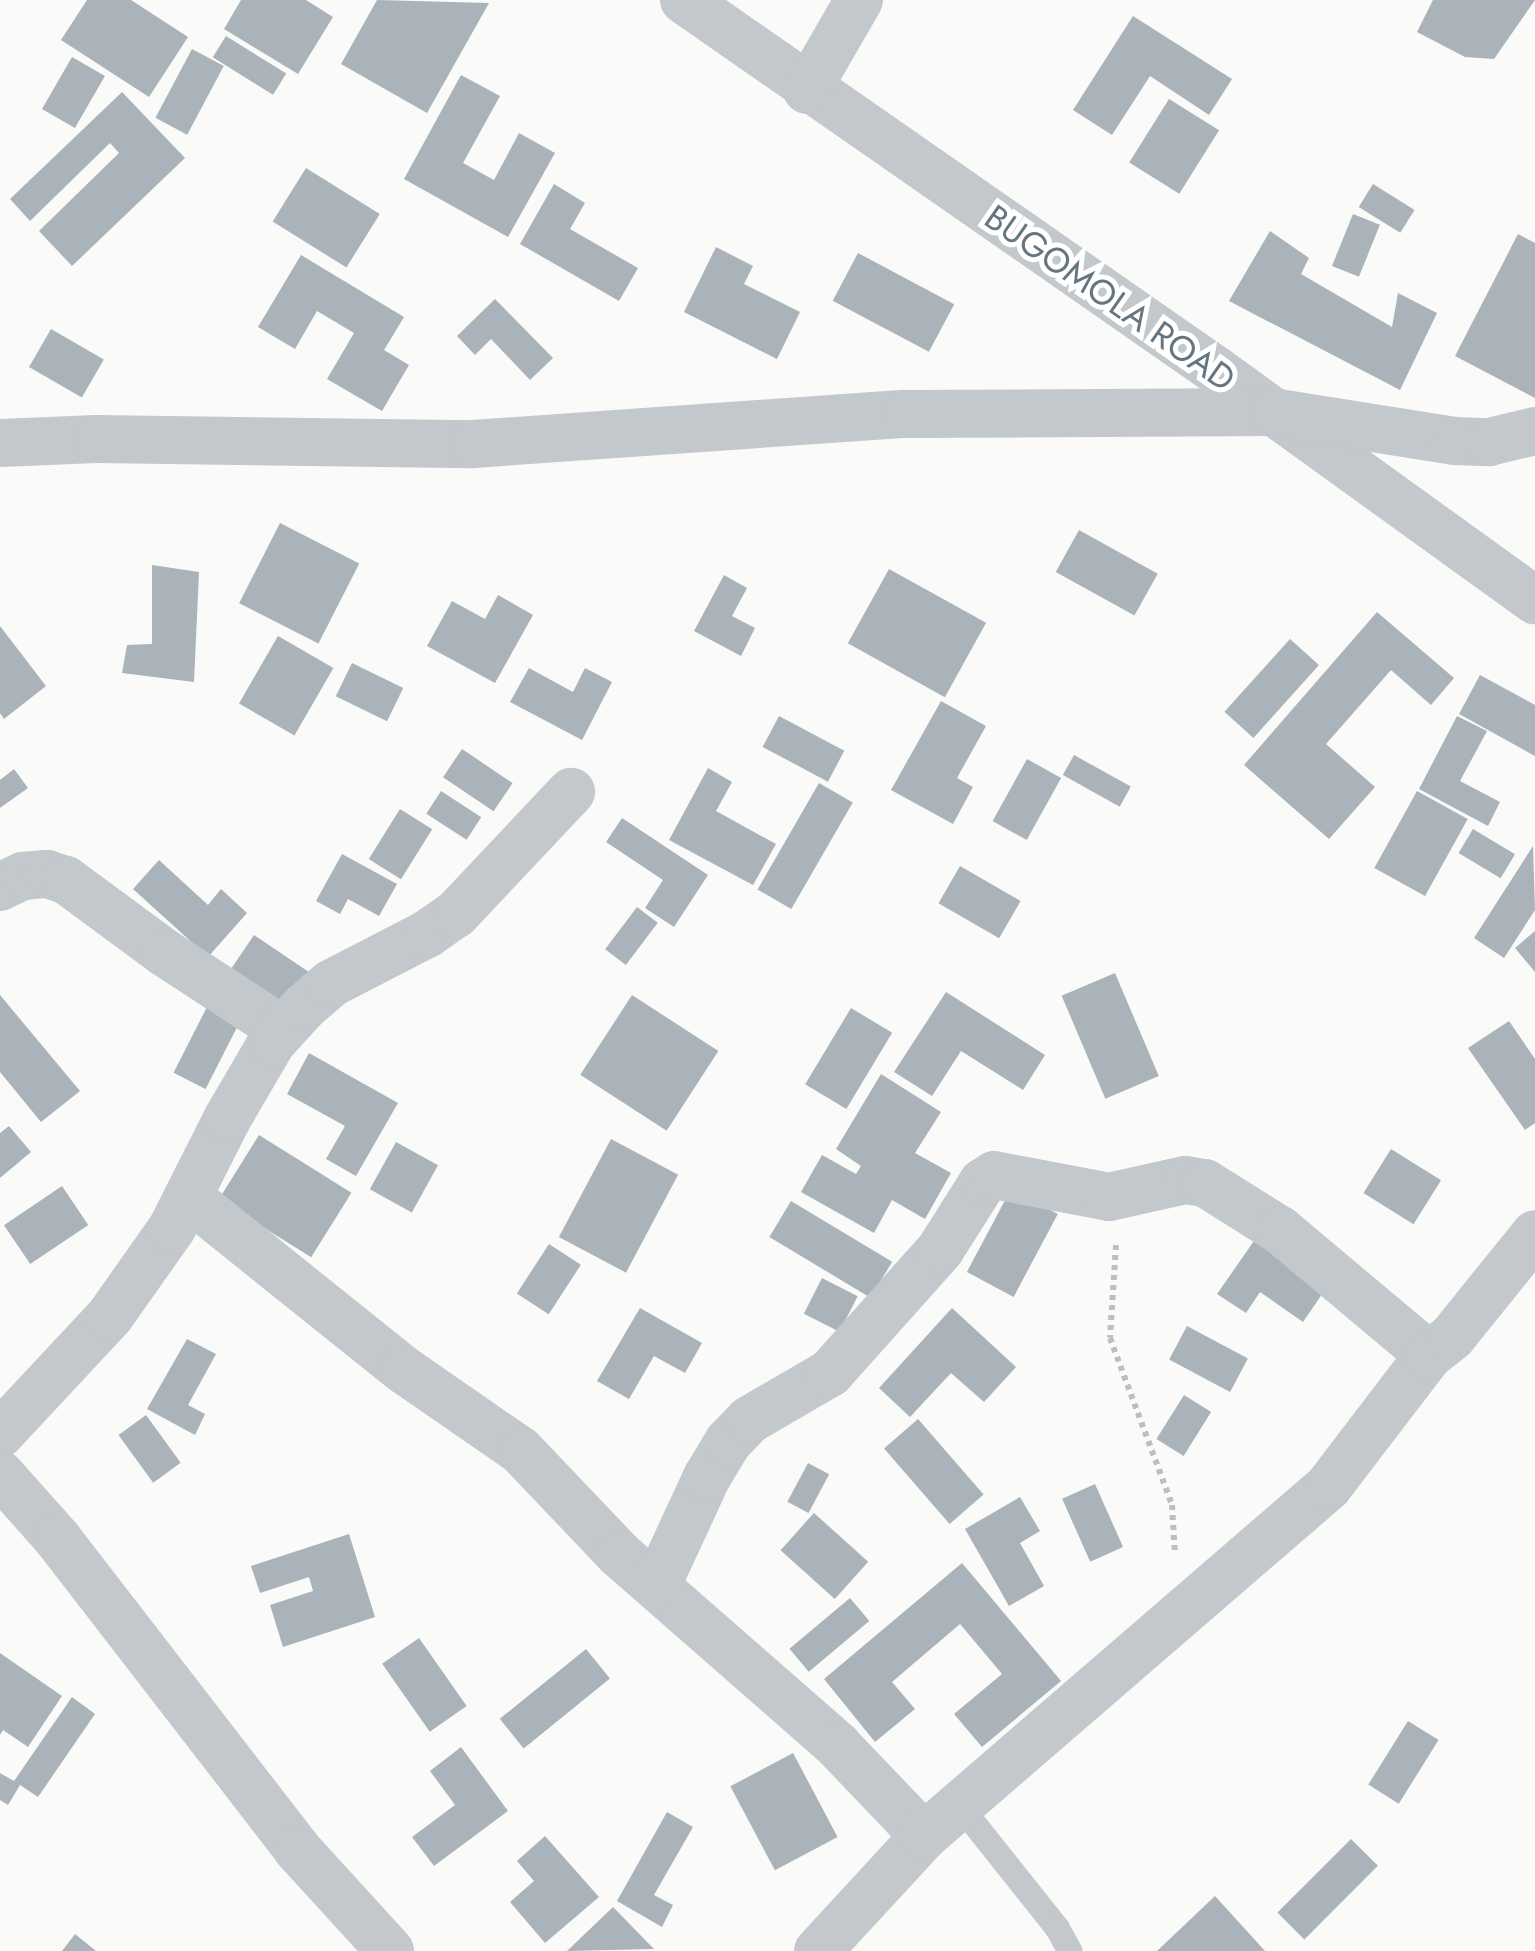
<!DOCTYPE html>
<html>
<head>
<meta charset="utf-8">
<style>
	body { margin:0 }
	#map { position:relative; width:1535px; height:1951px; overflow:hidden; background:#fafaf8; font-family:Jost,sans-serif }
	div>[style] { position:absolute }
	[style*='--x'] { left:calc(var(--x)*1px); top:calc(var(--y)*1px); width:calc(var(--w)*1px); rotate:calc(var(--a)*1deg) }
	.building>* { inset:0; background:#aab3b9; transform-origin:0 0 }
	.path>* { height:6px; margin-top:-3px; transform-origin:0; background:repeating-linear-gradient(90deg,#bbbfc2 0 5px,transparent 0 10px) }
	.service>* { height:25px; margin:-12.5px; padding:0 12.5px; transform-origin:12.5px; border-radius:12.5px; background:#c3c8cc }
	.minor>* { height:48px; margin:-24px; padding:0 24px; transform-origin:24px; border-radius:24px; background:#c3c8cc }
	span { translate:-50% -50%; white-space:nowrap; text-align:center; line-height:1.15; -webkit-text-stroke:10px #fff; paint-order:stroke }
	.street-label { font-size:35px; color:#657683 }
</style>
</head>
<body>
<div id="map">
	<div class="building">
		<div style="clip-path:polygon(87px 0,131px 0,188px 37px,149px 97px,61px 40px)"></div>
		<div style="clip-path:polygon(241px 0,306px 0,333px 17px,298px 74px,224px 29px)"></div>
		<div style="clip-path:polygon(377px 0,489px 3px,427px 113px,341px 64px)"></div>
		<div style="clip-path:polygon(1433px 0,1535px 0,1494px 59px,1465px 57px,1417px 32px)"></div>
		<div style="clip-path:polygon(1133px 16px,1232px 79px,1209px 115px,1150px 76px,1112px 135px,1073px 110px)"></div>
		<div style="left:226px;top:36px;width:71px;height:25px;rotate:32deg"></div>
		<div style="left:192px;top:49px;width:36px;height:78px;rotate:28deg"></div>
		<div style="left:72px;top:57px;width:38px;height:60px;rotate:30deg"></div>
		<div style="clip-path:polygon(461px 75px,500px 96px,463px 163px,494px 180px,519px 133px,555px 153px,508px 237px,404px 179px)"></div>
		<div style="clip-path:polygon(122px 92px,185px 158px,72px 266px,39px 231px,119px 153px,110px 143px,30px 221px,10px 199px)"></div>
		<div style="left:1169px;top:99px;width:59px;height:75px;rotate:32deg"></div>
		<div style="left:306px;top:168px;width:87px;height:63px;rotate:32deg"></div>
		<div style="clip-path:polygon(554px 184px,585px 203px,570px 229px,638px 268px,619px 301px,520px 244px)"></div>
		<div style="left:1373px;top:184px;width:49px;height:27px;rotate:32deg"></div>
		<div style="left:1353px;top:214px;width:29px;height:56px;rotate:22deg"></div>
		<div style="clip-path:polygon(1270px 231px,1309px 258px,1301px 274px,1392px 327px,1398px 293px,1437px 313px,1400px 390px,1229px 301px)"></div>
		<div style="clip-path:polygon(1518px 234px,1535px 243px,1535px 398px,1455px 356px)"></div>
		<div style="clip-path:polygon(716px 247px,753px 266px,744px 284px,800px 312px,777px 359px,684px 312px)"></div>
		<div style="left:858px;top:253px;width:109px;height:54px;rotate:28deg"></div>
		<div style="clip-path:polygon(301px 255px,404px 317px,384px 350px,409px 365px,382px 411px,327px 379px,354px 333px,317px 311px,295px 349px,258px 327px)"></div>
		<div style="clip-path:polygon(495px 299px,553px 358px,530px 380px,491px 339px,475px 355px,457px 336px)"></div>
		<div style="left:51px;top:329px;width:61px;height:44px;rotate:30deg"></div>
		<div style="left:280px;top:523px;width:89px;height:90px;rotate:27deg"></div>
		<div style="left:1079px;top:530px;width:90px;height:48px;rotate:29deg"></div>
		<div style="clip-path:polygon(152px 565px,199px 572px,194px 682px,122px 673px,127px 645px,152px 644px)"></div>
		<div style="left:889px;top:569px;width:111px;height:85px;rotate:29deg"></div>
		<div style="clip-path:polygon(724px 575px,747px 588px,732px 616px,755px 628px,741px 656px,694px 631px)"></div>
		<div style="clip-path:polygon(498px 595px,533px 615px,495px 683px,427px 646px,452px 601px,485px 619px)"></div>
		<div style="clip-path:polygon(1377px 612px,1454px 678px,1431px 705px,1391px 670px,1326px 744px,1375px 787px,1329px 839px,1244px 765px)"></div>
		<div style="clip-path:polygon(0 626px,46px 686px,4px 719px,0 713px)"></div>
		<div style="left:278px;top:636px;width:64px;height:78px;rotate:30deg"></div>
		<div style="left:1290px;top:639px;width:39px;height:98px;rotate:42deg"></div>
		<div style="left:352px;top:663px;width:57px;height:37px;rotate:26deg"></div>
		<div style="clip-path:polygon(529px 668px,573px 692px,585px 668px,612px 682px,582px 740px,510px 702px)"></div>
		<div style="clip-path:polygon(1480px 675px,1535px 705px,1535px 756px,1459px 714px)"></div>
		<div style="clip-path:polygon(941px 701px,986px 726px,957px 778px,973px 787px,953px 824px,891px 790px)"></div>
		<div style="left:779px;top:716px;width:74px;height:35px;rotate:28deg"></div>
		<div style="clip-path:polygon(1457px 716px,1487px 731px,1460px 781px,1500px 802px,1488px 826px,1419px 789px)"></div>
		<div style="left:462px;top:749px;width:61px;height:34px;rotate:34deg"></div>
		<div style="left:1074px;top:755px;width:65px;height:23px;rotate:29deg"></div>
		<div style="left:1027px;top:759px;width:39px;height:71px;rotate:29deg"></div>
		<div style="clip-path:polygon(708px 768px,732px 782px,716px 811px,776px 844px,753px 885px,669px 840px)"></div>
		<div style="clip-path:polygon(14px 769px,28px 788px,0 808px,0 780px)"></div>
		<div style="left:819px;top:783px;width:39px;height:123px;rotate:30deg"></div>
		<div style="left:441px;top:791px;width:48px;height:27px;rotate:33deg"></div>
		<div style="left:1417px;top:791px;width:58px;height:88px;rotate:29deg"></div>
		<div style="left:400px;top:809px;width:38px;height:59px;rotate:32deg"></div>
		<div style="clip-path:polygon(622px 818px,708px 875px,674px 927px,645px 908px,663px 880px,606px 842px)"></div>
		<div style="left:1473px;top:829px;width:49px;height:28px;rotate:31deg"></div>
		<div style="clip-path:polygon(1533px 846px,1535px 910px,1504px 958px,1474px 938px)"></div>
		<div style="clip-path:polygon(342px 854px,397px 884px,379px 916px,348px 899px,340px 914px,316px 901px)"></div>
		<div style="clip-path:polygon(159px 860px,208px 905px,221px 889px,247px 913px,208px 957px,133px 889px)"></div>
		<div style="left:960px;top:866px;width:70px;height:43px;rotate:30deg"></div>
		<div style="left:637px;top:907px;width:26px;height:53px;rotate:37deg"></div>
		<div style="clip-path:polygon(1535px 931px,1535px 972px,1515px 948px)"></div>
		<div style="left:254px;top:935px;width:68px;height:42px;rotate:34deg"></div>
		<div style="left:1115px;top:973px;width:112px;height:58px;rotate:67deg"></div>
		<div style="clip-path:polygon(946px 992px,1045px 1055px,1023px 1090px,961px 1051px,932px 1096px,894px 1072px)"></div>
		<div style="clip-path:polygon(0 995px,80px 1091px,41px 1122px,0 1072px)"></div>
		<div style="left:632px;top:995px;width:103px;height:95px;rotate:33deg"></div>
		<div style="left:208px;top:1005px;width:36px;height:76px;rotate:27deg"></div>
		<div style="left:851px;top:1008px;width:48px;height:89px;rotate:31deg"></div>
		<div style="clip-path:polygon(1509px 1021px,1535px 1059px,1535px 1123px,1525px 1130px,1468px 1048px)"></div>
		<div style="clip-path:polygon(309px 1053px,398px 1103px,356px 1176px,326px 1159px,345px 1126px,287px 1094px)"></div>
		<div style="clip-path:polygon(881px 1074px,941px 1112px,915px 1153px,951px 1173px,925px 1219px,892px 1200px,874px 1233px,801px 1192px,822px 1155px,856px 1174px,861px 1166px,836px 1149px)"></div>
		<div style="clip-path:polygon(9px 1126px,31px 1152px,0 1178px,0 1133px)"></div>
		<div style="left:259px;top:1135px;width:109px;height:76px;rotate:32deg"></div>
		<div style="left:611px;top:1139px;width:76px;height:111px;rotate:28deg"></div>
		<div style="left:396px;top:1142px;width:48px;height:54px;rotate:29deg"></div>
		<div style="left:1391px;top:1149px;width:59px;height:52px;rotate:32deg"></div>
		<div style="left:62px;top:1186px;width:47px;height:70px;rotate:56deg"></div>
		<div style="left:1011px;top:1189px;width:53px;height:94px;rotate:28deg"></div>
		<div style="left:791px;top:1201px;width:118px;height:42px;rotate:31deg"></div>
		<div style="clip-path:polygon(1256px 1238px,1327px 1287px,1303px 1322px,1260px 1292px,1246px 1313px,1217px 1294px)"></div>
		<div style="left:549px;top:1244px;width:38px;height:59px;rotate:33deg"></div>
		<div style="left:822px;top:1278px;width:40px;height:40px;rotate:27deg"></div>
		<div style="clip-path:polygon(640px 1308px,702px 1343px,685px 1373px,654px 1356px,629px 1399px,597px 1381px)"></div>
		<div style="clip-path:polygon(952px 1308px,1016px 1367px,984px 1402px,951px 1373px,910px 1417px,879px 1388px)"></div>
		<div style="left:1187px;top:1326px;width:69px;height:38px;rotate:28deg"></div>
		<div style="clip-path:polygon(187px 1339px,216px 1354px,188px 1405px,205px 1414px,195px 1435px,147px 1409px)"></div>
		<div style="left:1184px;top:1395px;width:32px;height:52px;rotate:32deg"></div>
		<div style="left:146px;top:1415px;width:59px;height:34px;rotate:54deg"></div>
		<div style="left:918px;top:1419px;width:100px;height:45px;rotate:49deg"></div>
		<div style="left:808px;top:1463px;width:24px;height:44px;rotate:28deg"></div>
		<div style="left:1095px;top:1484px;width:69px;height:36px;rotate:66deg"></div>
		<div style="clip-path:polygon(1020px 1497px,1040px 1531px,1020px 1543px,1044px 1586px,1009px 1606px,965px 1529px)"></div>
		<div style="left:814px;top:1513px;width:73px;height:50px;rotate:42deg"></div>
		<div style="clip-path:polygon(349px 1534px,375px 1617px,283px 1647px,270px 1605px,313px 1591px,309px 1577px,260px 1593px,251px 1566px)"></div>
		<div style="clip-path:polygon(962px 1563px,1061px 1681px,982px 1747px,954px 1714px,1002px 1674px,960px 1624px,892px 1682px,915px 1709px,875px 1742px,824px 1679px)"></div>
		<div style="left:850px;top:1598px;width:30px;height:79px;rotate:50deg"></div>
		<div style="left:419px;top:1638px;width:83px;height:45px;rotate:55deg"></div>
		<div style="left:586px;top:1649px;width:38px;height:111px;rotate:51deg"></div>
		<div style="clip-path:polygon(0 1653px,62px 1696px,28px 1747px,3px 1730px,0 1735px)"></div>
		<div style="clip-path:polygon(72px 1697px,95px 1714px,38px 1797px,20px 1785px,8px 1805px,0 1800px,0 1773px,14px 1781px)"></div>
		<div style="left:1408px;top:1721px;width:36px;height:75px;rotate:32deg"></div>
		<div style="clip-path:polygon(461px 1747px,508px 1811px,434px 1866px,412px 1837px,455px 1805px,430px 1771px)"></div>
		<div style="left:793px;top:1753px;width:95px;height:71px;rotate:62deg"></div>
		<div style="clip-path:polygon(667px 1812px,693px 1827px,654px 1895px,673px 1905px,662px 1927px,617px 1901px)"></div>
		<div style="clip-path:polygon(545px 1836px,599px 1897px,545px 1943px,510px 1902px,534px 1881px,517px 1861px)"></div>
		<div style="left:1351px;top:1839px;width:38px;height:104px;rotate:45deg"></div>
		<div style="clip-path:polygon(1215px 1896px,1265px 1951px,1157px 1951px)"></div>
		<div style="clip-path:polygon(613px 1907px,654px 1949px,567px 1951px)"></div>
		<div style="clip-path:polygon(75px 1934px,96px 1951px,62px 1951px)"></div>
	</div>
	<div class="path">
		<div style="--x:1116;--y:1245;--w:93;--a:93.7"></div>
		<div style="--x:1110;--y:1338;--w:178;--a:69.6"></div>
		<div style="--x:1172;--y:1505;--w:50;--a:86.6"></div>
	</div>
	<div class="service">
		<div style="--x:960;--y:1806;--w:156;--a:51.5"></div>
		<div style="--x:1057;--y:1928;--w:26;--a:61"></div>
	</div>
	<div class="minor">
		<div style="--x:684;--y:0;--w:649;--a:34.84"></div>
		<div style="--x:1217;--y:371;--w:392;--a:35.8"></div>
		<div style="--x:807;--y:90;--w:104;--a:-60"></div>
		<div style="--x:0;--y:443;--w:96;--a:-2.4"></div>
		<div style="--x:96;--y:439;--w:377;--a:0.8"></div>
		<div style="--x:473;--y:444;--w:433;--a:-4"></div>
		<div style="--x:905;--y:414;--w:367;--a:-0.3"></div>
		<div style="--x:1272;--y:412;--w:185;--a:9"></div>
		<div style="--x:1455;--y:441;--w:34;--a:2"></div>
		<div style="--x:1489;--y:442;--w:47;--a:-13.4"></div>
		<div style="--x:0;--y:887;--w:25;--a:-26"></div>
		<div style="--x:23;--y:876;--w:24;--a:-5"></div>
		<div style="--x:47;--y:874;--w:20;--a:18"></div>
		<div style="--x:66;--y:880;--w:123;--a:36.4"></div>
		<div style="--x:165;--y:953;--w:141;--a:33.1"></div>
		<div style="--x:188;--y:1197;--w:277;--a:38.7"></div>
		<div style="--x:404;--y:1370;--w:142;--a:34.7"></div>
		<div style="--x:521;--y:1451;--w:142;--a:46.4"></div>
		<div style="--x:619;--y:1554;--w:291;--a:41.2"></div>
		<div style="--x:838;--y:1746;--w:124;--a:46.3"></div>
		<div style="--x:0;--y:1434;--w:161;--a:-47"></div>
		<div style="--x:110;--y:1316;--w:108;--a:-54.8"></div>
		<div style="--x:172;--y:1228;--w:122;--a:-63.2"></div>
		<div style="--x:227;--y:1119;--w:89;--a:-59.7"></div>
		<div style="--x:272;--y:1042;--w:47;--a:-47.6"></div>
		<div style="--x:304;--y:1007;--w:35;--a:-41"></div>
		<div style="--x:330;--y:984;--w:109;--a:-27.3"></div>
		<div style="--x:427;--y:934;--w:35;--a:-35"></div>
		<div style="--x:456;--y:914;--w:168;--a:-46.7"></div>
		<div style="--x:0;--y:1474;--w:86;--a:48.3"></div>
		<div style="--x:57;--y:1538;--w:393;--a:52.3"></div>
		<div style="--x:297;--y:1849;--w:138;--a:47.6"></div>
		<div style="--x:657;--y:1585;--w:119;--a:-65.2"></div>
		<div style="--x:707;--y:1477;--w:41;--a:-59"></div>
		<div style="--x:728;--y:1442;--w:30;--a:-46"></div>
		<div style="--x:749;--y:1420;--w:94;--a:-30.1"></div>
		<div style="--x:830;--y:1373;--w:165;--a:-48.2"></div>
		<div style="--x:940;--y:1250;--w:80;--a:-57.7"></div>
		<div style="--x:983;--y:1182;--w:13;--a:-32"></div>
		<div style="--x:994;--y:1175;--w:117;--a:10.8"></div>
		<div style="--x:1109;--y:1197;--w:78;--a:-12.6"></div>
		<div style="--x:1185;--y:1180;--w:20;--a:9"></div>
		<div style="--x:1205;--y:1183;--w:89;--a:32.1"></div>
		<div style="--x:1280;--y:1230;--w:194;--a:40"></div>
		<div style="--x:818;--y:1951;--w:156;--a:-47.3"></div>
		<div style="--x:924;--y:1836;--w:534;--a:-40.82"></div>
		<div style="--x:1328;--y:1487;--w:166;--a:-52.6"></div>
		<div style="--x:1429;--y:1355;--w:29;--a:-38"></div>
		<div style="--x:1452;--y:1337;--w:132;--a:-51.1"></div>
	</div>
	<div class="street-label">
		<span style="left:1110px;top:298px;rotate:35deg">BUGOMOLA ROAD</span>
	</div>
</div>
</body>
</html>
